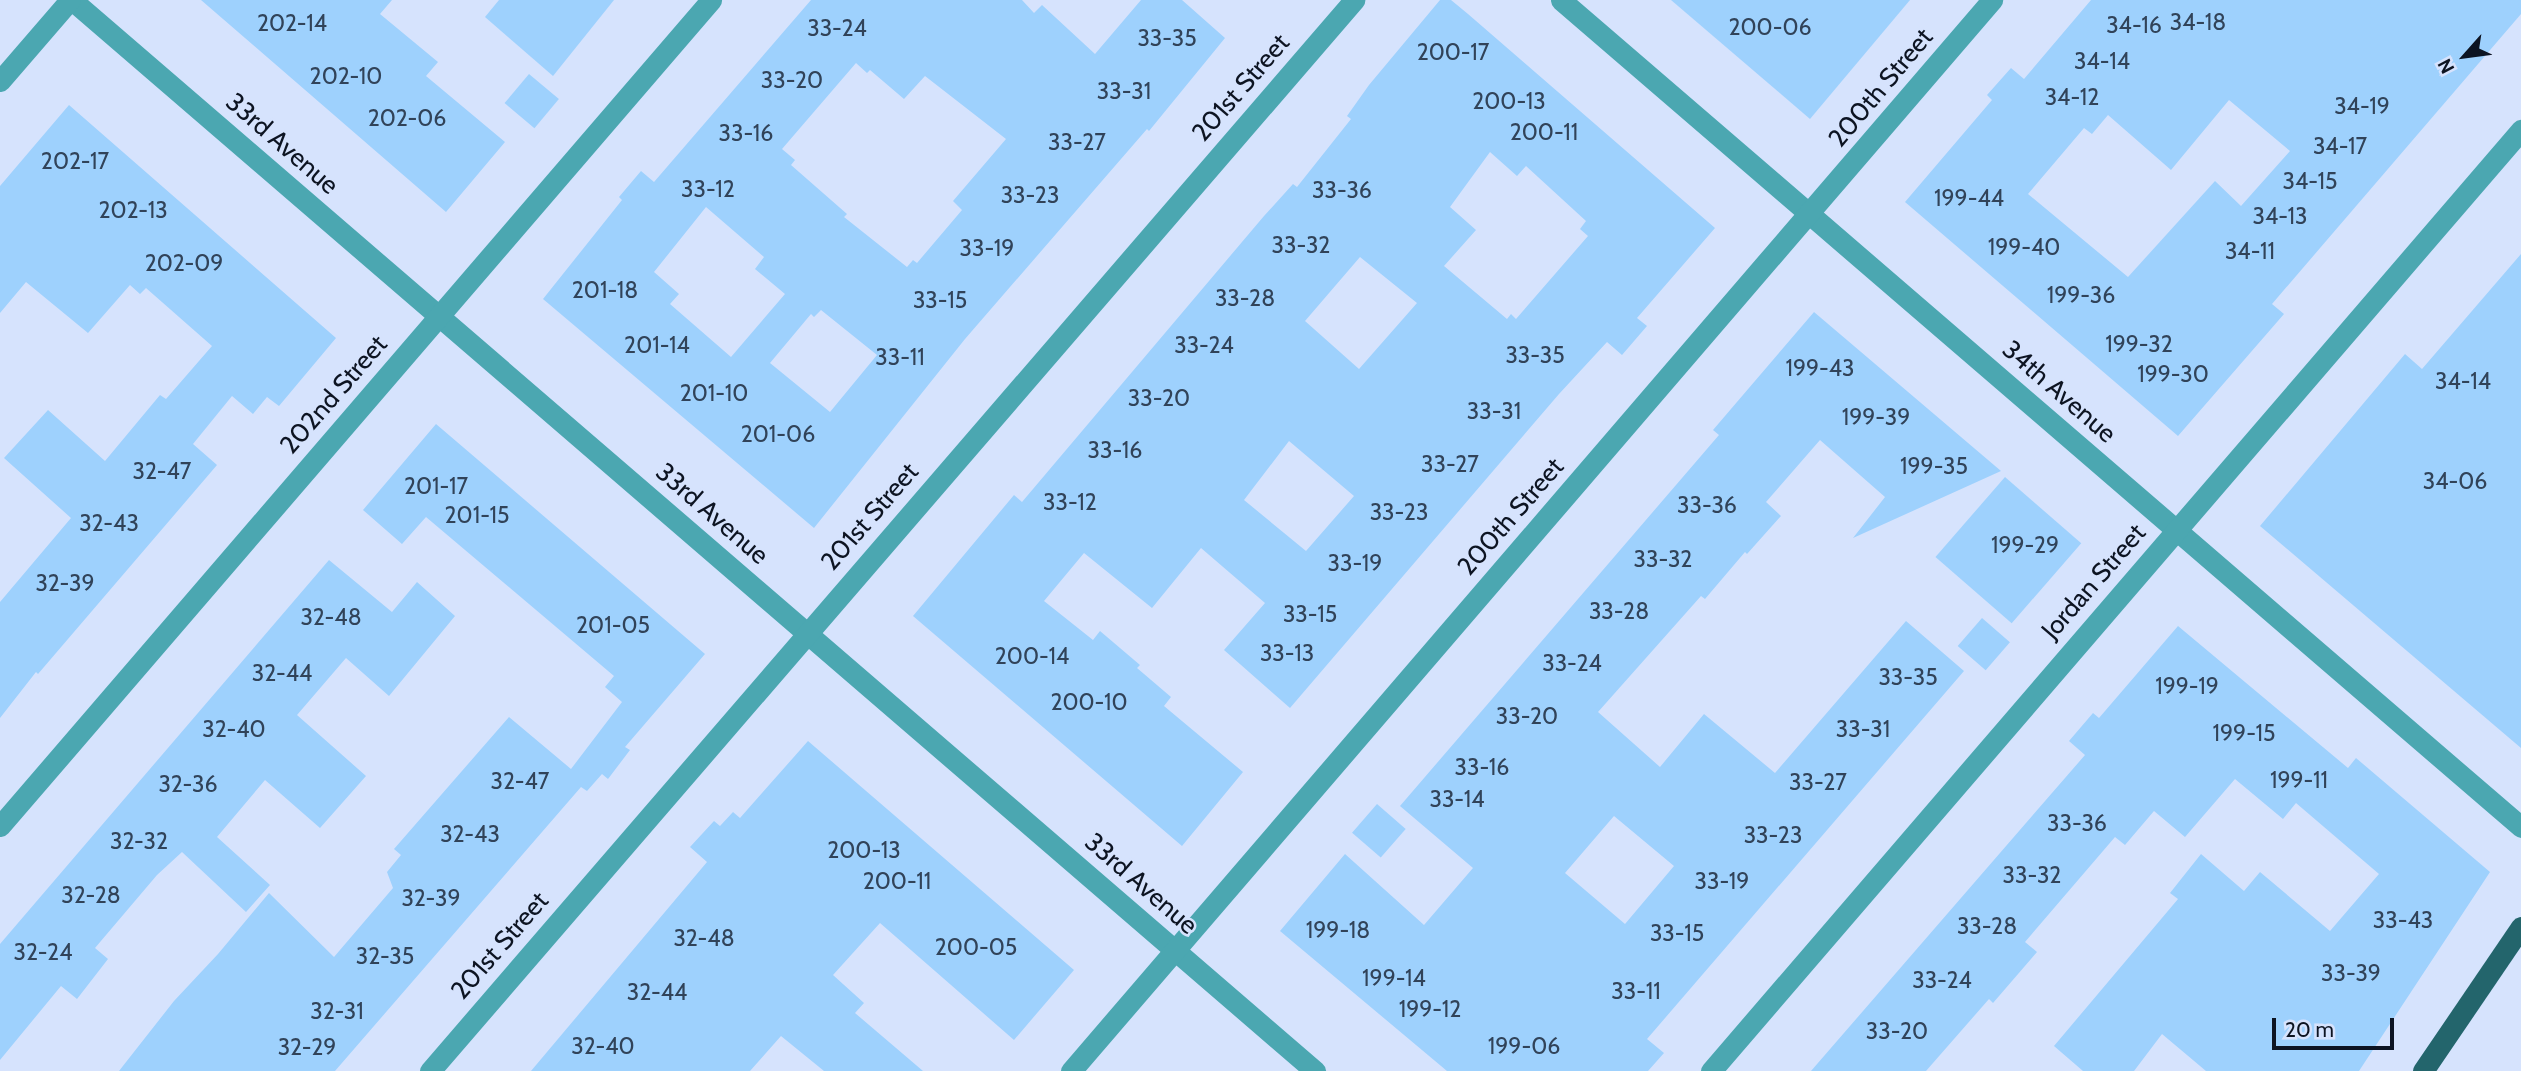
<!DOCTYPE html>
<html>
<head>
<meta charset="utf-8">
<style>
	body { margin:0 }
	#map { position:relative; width:2521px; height:1071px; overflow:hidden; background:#d6e3fd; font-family:Cabin,sans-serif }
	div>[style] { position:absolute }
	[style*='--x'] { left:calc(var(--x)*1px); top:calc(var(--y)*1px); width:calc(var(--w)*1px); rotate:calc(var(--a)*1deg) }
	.building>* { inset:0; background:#9ed1fd; transform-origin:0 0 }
	.street>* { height:21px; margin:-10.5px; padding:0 10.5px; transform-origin:10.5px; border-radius:10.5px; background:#4ba7b1 }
	.primary>* { height:21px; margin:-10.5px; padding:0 10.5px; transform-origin:10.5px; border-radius:10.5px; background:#23656c }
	span { translate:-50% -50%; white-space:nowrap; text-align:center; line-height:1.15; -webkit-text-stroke:5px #d6e3fd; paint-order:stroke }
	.number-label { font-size:23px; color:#314359 }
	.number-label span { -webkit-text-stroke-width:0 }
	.street-label { font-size:26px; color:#0d1422 }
	.north { position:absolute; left:2430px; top:21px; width:70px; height:70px; -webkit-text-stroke:5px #d6e3fd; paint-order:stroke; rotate:242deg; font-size:19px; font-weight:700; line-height:28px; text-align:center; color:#0d1422 }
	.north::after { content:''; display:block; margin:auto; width:24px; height:32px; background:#0d1422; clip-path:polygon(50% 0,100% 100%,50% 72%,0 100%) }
	.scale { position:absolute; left:2272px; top:1018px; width:122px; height:32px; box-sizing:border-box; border:4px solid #0d1422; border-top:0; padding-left:9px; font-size:21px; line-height:24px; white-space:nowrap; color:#0d1422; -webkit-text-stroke:5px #d6e3fd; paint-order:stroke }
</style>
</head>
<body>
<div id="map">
	<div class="building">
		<div style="clip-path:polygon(201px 0,392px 0,380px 14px,438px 62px,426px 76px,505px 142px,446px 212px)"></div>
		<div style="clip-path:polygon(499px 0,614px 0,553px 76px,485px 17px)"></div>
		<div style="clip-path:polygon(evenodd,811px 0,1022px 0,1034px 13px,1042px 5px,1095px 54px,1141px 0,1182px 0,1225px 38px,1149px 131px,1147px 129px,965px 339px,814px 528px,543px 299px,622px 200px,619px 197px,641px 171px,654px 182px,811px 0,856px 63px,867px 73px,870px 70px,904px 99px,925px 76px,1006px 139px,953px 201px,962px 210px,917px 263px,913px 260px,907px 267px,844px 217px,847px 214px,791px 165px,795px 160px,782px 149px,856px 63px,811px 0,706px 207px,764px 257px,755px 269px,785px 294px,731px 357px,670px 304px,679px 294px,654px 272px,706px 207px,811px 0,821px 310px,877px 355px,830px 412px,770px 363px,811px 314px,814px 317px,821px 310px)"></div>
		<div style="clip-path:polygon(evenodd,1440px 0,1451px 0,1468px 14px,1715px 228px,1637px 318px,1647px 326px,1622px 355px,1607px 342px,1559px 394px,1290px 708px,1224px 650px,1265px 603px,1201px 548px,1152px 608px,1084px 553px,1044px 601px,1093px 640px,1100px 631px,1140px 665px,1137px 668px,1171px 697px,1164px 706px,1243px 772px,1182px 846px,913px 616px,1014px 495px,1022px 502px,1264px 216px,1293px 184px,1297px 187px,1351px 119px,1347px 116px,1369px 85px,1440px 0,1490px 152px,1517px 176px,1526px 166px,1586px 221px,1580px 229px,1588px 236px,1516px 319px,1511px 314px,1507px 319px,1444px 266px,1476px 230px,1450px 207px,1490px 152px,1440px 0,1360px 257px,1417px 303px,1359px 369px,1305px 321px,1360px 257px,1440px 0,1289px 441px,1354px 496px,1306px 551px,1244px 500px,1289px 441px)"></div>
		<div style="clip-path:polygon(1671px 0,1910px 0,1810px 119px)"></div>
		<div style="clip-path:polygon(evenodd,2091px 0,2521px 0,2521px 14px,2272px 304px,2284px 314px,2178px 436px,1905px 202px,1992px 100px,1987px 95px,2011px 68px,2024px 79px,2091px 0,2229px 100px,2290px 151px,2241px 206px,2215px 181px,2128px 277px,2028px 194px,2084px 128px,2092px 134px,2108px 115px,2171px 170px,2229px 100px)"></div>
		<div style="left:529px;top:74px;width:39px;height:38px;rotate:40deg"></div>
		<div style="clip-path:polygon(69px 105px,336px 338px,279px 406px,267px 397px,253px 414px,232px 396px,193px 444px,217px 465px,38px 674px,36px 672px,0 718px,0 602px,71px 518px,4px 458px,48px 410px,105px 461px,160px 395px,166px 399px,212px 346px,146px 288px,140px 294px,130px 285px,88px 333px,26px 282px,0 313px,0 186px)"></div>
		<div style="clip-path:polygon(2521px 254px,2521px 748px,2260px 526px,2405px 354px,2422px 369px)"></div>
		<div style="clip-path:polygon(evenodd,1814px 312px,2001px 471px,1853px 538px,1885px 497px,1820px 440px,1766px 502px,1781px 516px,1747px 554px,1745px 552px,1705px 599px,1701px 596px,1598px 712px,1660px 767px,1704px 714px,1775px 773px,1906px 621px,1964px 671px,1647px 1039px,1664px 1053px,1648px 1071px,1447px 1071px,1280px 931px,1345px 854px,1424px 925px,1473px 868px,1400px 806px,1719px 435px,1713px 430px,1814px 312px,1614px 816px,1674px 866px,1625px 924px,1565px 873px,1614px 816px)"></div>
		<div style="clip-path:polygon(436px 424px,705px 654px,625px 747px,630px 750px,608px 779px,602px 774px,587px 791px,581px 787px,335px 1071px,119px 1071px,174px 1001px,218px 954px,269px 893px,334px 957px,393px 888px,387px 872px,401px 855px,394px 849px,509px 717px,571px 769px,622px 702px,605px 687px,614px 676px,426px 517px,402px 544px,363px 510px)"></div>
		<div style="left:2005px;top:477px;width:101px;height:106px;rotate:41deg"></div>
		<div style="clip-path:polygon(329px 560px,392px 612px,417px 582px,455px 616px,389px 696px,346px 658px,297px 715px,366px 776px,320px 828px,265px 780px,217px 837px,270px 885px,246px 912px,182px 852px,157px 875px,95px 948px,108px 959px,77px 999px,61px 986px,0 1060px,0 944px)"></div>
		<div style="left:1982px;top:618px;width:37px;height:37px;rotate:41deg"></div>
		<div style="clip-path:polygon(2178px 626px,2348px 768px,2356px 758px,2490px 872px,2359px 1071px,2206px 1071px,2162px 1034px,2134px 1071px,2083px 1071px,2054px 1046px,2178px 899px,2170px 893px,2201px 854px,2244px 891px,2260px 872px,2330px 931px,2379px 874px,2296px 803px,2283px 819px,2235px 779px,2185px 837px,2154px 811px,2125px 845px,2115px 837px,2025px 942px,2037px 952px,1993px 1003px,1989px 999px,1926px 1071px,1811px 1071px,2085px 755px,2069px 741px,2093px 713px,2099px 718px)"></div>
		<div style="clip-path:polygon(808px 741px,1074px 970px,1014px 1040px,880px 923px,833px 975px,864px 1003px,855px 1013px,923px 1071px,824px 1071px,781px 1036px,750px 1071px,531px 1071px,707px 862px,690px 847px,714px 821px,720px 826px,733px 812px,740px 818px)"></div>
		<div style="left:1377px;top:804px;width:38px;height:38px;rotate:41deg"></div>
	</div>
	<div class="street">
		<div style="--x:72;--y:0;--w:1641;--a:40.75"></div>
		<div style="--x:1561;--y:0;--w:1267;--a:40.74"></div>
		<div style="--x:0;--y:81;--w:107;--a:-49.2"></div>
		<div style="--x:0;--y:826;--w:1090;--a:-49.28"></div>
		<div style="--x:430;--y:1071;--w:1415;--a:-49.21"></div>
		<div style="--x:1071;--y:1071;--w:1413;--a:-49.31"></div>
		<div style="--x:1711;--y:1071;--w:1242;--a:-49.28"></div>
	</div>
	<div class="primary">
		<div style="--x:2423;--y:1071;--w:174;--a:-55.8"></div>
	</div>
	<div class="number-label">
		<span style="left:2198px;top:22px">34-18</span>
		<span style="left:292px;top:23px">202-14</span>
		<span style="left:2134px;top:25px">34-16</span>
		<span style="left:1770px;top:27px">200-06</span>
		<span style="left:837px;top:28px">33-24</span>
		<span style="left:1167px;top:38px">33-35</span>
		<span style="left:1453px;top:52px">200-17</span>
		<span style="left:2102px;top:61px">34-14</span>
		<span style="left:346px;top:76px">202-10</span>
		<span style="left:792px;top:80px">33-20</span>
		<span style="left:1124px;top:91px">33-31</span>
		<span style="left:2072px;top:97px">34-12</span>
		<span style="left:1509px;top:101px">200-13</span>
		<span style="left:2362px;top:106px">34-19</span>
		<span style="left:407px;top:118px">202-06</span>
		<span style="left:1544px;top:132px">200-11</span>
		<span style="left:746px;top:133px">33-16</span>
		<span style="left:1077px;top:142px">33-27</span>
		<span style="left:2340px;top:146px">34-17</span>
		<span style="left:75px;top:161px">202-17</span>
		<span style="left:2310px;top:181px">34-15</span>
		<span style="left:708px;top:189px">33-12</span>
		<span style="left:1342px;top:190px">33-36</span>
		<span style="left:1030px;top:195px">33-23</span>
		<span style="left:1969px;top:198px">199-44</span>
		<span style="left:133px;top:210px">202-13</span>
		<span style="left:2280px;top:216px">34-13</span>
		<span style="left:1301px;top:245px">33-32</span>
		<span style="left:2024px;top:247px">199-40</span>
		<span style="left:987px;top:248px">33-19</span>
		<span style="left:2250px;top:251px">34-11</span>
		<span style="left:184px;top:263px">202-09</span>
		<span style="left:605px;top:290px">201-18</span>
		<span style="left:2081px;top:295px">199-36</span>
		<span style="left:1245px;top:298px">33-28</span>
		<span style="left:940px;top:300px">33-15</span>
		<span style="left:2139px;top:344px">199-32</span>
		<span style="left:657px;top:345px">201-14</span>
		<span style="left:1204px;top:345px">33-24</span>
		<span style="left:1535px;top:355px">33-35</span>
		<span style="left:900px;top:357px">33-11</span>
		<span style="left:1820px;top:368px">199-43</span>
		<span style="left:2173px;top:374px">199-30</span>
		<span style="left:2463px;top:381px">34-14</span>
		<span style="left:714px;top:393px">201-10</span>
		<span style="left:1159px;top:398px">33-20</span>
		<span style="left:1494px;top:411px">33-31</span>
		<span style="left:1876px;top:417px">199-39</span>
		<span style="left:778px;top:434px">201-06</span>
		<span style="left:1115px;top:450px">33-16</span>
		<span style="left:1450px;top:464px">33-27</span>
		<span style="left:1934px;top:466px">199-35</span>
		<span style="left:162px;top:471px">32-47</span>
		<span style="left:2455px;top:481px">34-06</span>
		<span style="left:436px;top:486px">201-17</span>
		<span style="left:1070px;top:502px">33-12</span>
		<span style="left:1707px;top:505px">33-36</span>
		<span style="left:1399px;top:512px">33-23</span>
		<span style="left:477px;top:515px">201-15</span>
		<span style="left:109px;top:523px">32-43</span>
		<span style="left:2025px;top:545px">199-29</span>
		<span style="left:1663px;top:559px">33-32</span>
		<span style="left:1355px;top:563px">33-19</span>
		<span style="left:65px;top:583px">32-39</span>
		<span style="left:1619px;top:611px">33-28</span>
		<span style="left:1310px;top:614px">33-15</span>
		<span style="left:331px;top:617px">32-48</span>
		<span style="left:613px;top:625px">201-05</span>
		<span style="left:1287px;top:653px">33-13</span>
		<span style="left:1032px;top:656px">200-14</span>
		<span style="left:1572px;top:663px">33-24</span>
		<span style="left:282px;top:673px">32-44</span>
		<span style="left:1908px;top:677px">33-35</span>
		<span style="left:2187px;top:686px">199-19</span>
		<span style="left:1089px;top:702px">200-10</span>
		<span style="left:1527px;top:716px">33-20</span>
		<span style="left:234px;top:729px">32-40</span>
		<span style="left:1863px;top:729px">33-31</span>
		<span style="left:2244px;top:733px">199-15</span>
		<span style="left:1482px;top:767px">33-16</span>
		<span style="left:2299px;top:780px">199-11</span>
		<span style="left:520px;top:781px">32-47</span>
		<span style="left:1818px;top:782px">33-27</span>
		<span style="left:188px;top:784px">32-36</span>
		<span style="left:1457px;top:799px">33-14</span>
		<span style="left:2077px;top:823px">33-36</span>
		<span style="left:470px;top:834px">32-43</span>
		<span style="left:1773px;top:835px">33-23</span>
		<span style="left:139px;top:841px">32-32</span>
		<span style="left:864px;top:850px">200-13</span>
		<span style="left:2032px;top:875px">33-32</span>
		<span style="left:897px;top:881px">200-11</span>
		<span style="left:1722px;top:881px">33-19</span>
		<span style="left:91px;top:895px">32-28</span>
		<span style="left:431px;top:898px">32-39</span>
		<span style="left:2403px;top:920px">33-43</span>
		<span style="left:1987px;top:926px">33-28</span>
		<span style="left:1338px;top:930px">199-18</span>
		<span style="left:1677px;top:933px">33-15</span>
		<span style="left:704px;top:938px">32-48</span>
		<span style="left:976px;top:947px">200-05</span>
		<span style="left:43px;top:952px">32-24</span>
		<span style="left:385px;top:956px">32-35</span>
		<span style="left:2351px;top:973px">33-39</span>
		<span style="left:1394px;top:978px">199-14</span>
		<span style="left:1942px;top:980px">33-24</span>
		<span style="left:1636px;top:991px">33-11</span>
		<span style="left:657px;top:992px">32-44</span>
		<span style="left:1430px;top:1009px">199-12</span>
		<span style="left:337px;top:1011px">32-31</span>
		<span style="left:1897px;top:1031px">33-20</span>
		<span style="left:603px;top:1046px">32-40</span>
		<span style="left:1524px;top:1046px">199-06</span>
		<span style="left:307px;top:1047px">32-29</span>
	</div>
	<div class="street-label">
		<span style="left:1241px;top:88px;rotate:-49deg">201st Street</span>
		<span style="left:1881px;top:88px;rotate:-50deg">200th Street</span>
		<span style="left:282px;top:144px;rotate:41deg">33rd Avenue</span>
		<span style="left:2059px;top:392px;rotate:41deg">34th Avenue</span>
		<span style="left:334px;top:395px;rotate:-49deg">202nd Street</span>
		<span style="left:712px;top:514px;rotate:41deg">33rd Avenue</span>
		<span style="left:870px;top:517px;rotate:-49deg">201st Street</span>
		<span style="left:1511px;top:517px;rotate:-49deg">200th Street</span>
		<span style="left:2094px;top:582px;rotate:-49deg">Jordan Street</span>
		<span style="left:1141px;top:884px;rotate:41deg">33rd Avenue</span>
		<span style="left:500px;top:946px;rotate:-49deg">201st Street</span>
	</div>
	<div class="north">N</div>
	<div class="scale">20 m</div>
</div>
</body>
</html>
